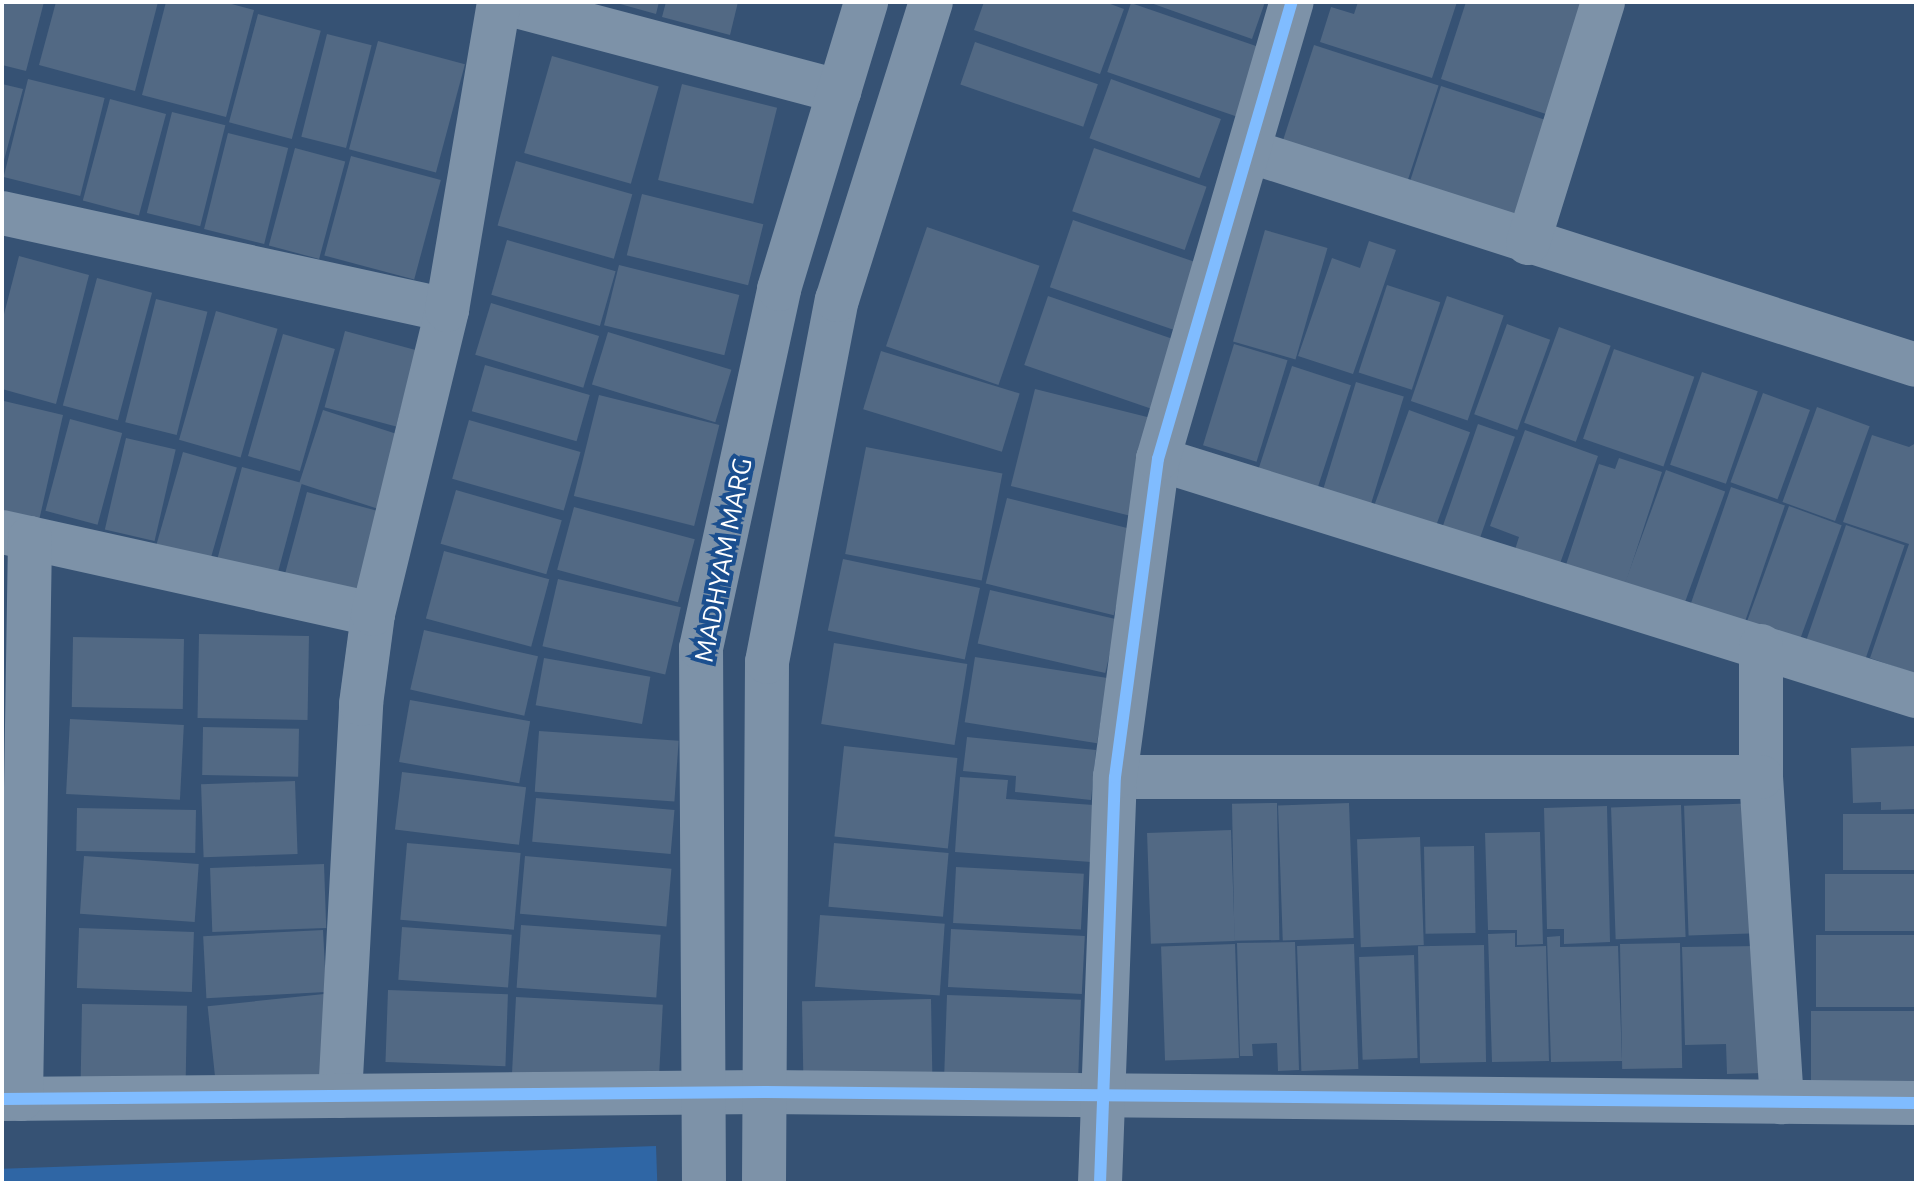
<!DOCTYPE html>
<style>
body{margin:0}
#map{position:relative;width:1918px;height:1185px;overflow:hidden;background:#365274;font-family:Ubuntu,sans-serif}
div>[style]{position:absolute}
.green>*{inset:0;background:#2f66a5;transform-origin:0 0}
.building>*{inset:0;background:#526984;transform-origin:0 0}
.minor>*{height:44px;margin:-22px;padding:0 22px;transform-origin:22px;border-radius:22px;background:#7d92a8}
.cycleway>*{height:12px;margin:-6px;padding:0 6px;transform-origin:6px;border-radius:6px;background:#80bcff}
span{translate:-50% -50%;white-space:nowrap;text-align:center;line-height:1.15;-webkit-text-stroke:8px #1b4f8f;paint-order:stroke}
.street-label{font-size:26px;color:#fff}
.frame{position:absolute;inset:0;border:4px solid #fff;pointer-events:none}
</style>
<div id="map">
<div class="green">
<i style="left:656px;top:1146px;width:37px;height:654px;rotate:88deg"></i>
</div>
<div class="building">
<i style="clip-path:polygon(2px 2px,44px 2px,26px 71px,2px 65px)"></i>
<i style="clip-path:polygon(56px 2px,158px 2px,135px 91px,39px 65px)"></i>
<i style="clip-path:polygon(166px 2px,224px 2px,254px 10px,226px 117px,142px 95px)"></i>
<i style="clip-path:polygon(613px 2px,659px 2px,656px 14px)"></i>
<i style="clip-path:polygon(666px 2px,738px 2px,730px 35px,662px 17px)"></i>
<i style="clip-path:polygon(984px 2px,1105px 2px,1124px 9px,1100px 74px,974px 30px)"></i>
<i style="clip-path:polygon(1148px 2px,1265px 2px,1252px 39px)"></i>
<i style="clip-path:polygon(1358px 2px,1457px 2px,1432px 78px,1320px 42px,1331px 7px,1354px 14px)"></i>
<i style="clip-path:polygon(1466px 2px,1590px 2px,1552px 116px,1441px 79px)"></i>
<i style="left:1131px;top:3px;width:136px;height:73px;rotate:19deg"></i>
<i style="left:258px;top:14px;width:65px;height:112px;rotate:15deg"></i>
<i style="left:327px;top:34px;width:46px;height:106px;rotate:14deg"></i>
<i style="left:378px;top:41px;width:90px;height:112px;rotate:15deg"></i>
<i style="left:975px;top:42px;width:130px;height:45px;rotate:19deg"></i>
<i style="left:1314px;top:45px;width:131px;height:107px;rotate:18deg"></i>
<i style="left:552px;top:56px;width:111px;height:101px;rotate:16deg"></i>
<i style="left:28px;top:79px;width:79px;height:101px;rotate:14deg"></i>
<i style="left:1111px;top:79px;width:117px;height:63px;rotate:20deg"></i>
<i style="clip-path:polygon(2px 84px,23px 89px,3px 164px,2px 164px)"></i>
<i style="left:682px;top:84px;width:98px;height:99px;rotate:14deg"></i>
<i style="left:1441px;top:86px;width:122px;height:110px;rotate:18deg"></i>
<i style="left:110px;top:99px;width:58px;height:105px;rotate:15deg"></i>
<i style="left:172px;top:112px;width:55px;height:104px;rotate:14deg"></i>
<i style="left:228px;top:133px;width:62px;height:99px;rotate:14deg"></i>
<i style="left:295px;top:148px;width:52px;height:101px;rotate:15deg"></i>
<i style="left:1094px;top:148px;width:119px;height:67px;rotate:19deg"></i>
<i style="left:351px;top:156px;width:93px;height:103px;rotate:15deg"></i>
<i style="left:516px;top:161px;width:121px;height:67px;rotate:16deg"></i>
<i style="left:642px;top:194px;width:125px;height:63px;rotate:14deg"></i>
<i style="left:1073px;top:220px;width:130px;height:71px;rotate:19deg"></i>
<i style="left:927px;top:227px;width:119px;height:126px;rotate:19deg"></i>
<i style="left:1265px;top:230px;width:65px;height:116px;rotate:16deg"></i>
<i style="left:507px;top:240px;width:113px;height:57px;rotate:16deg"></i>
<i style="clip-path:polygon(1369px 241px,1396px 250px,1353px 374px,1298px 356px,1332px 258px,1360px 268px)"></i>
<i style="clip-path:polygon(19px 256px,89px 275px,56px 404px,2px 389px,2px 322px)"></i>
<i style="left:619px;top:265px;width:124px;height:62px;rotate:14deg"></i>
<i style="left:97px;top:278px;width:57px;height:132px;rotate:15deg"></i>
<i style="left:1387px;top:285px;width:56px;height:92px;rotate:18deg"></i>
<i style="left:1048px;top:296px;width:139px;height:73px;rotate:19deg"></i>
<i style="left:1447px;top:296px;width:60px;height:111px;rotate:19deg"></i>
<i style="left:156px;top:299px;width:53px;height:127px;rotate:14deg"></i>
<i style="left:491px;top:303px;width:113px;height:54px;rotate:17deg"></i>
<i style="left:216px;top:311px;width:64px;height:134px;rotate:16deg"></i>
<i style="left:1507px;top:324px;width:46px;height:96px;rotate:20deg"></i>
<i style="left:1559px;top:327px;width:55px;height:102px;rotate:20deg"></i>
<i style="left:345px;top:331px;width:74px;height:79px;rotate:15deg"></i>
<i style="left:608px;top:332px;width:129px;height:55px;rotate:17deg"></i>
<i style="left:283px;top:334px;width:54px;height:127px;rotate:16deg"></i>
<i style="left:1234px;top:344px;width:56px;height:106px;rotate:17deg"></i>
<i style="left:1614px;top:349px;width:85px;height:95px;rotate:19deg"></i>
<i style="left:881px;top:351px;width:145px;height:61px;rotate:17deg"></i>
<i style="left:485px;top:365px;width:109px;height:48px;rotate:16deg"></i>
<i style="left:1292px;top:366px;width:62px;height:112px;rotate:18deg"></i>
<i style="left:1702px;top:372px;width:59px;height:98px;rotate:19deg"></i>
<i style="left:1356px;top:382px;width:50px;height:113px;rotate:17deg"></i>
<i style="left:1035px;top:389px;width:128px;height:100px;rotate:14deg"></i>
<i style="left:1763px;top:393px;width:50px;height:95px;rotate:20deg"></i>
<i style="left:599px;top:395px;width:124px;height:104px;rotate:14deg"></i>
<i style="clip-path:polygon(4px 401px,63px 415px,38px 525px,2px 516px)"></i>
<i style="left:1817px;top:407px;width:56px;height:101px;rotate:20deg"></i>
<i style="left:323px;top:410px;width:89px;height:77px;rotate:18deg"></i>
<i style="left:1409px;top:410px;width:65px;height:108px;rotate:20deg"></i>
<i style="left:70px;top:419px;width:54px;height:95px;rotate:15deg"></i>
<i style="left:469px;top:420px;width:116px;height:61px;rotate:16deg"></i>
<i style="left:1478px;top:424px;width:39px;height:114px;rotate:19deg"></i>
<i style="clip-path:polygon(1525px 430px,1598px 456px,1556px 575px,1512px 559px,1519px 537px,1490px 526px)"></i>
<i style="clip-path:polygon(1872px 435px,1909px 447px,1916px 443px,1916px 674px,1870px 658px,1909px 544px,1843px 522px)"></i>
<i style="left:126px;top:438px;width:51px;height:94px;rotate:13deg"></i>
<i style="left:866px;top:447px;width:139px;height:109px;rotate:11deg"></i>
<i style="left:183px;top:452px;width:56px;height:105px;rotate:16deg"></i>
<i style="clip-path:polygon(1619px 458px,1662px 472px,1621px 597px,1562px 577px,1599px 464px,1615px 469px)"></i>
<i style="left:242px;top:467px;width:62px;height:102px;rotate:15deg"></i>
<i style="left:1666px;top:470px;width:63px;height:127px;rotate:20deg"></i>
<i style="left:1731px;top:487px;width:57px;height:127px;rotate:19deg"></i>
<i style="left:456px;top:490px;width:110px;height:56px;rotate:16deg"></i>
<i style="left:307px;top:492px;width:80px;height:92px;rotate:15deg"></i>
<i style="left:1007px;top:498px;width:132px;height:88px;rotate:14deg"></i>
<i style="left:1789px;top:506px;width:56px;height:126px;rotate:20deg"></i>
<i style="left:574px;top:507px;width:125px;height:65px;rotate:15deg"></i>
<i style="left:1846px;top:525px;width:62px;height:124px;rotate:19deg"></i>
<i style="left:444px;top:551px;width:109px;height:70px;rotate:15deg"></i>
<i style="left:843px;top:559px;width:140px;height:73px;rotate:12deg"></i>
<i style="left:558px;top:579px;width:126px;height:69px;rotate:13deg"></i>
<i style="left:990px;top:590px;width:131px;height:55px;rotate:13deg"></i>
<i style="left:424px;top:630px;width:117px;height:61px;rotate:13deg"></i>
<i style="left:199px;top:634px;width:110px;height:84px;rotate:1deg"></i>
<i style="left:73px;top:637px;width:111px;height:70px;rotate:1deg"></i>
<i style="left:834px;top:643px;width:135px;height:82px;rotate:9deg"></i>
<i style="left:975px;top:657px;width:134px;height:66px;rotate:9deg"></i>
<i style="left:544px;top:658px;width:108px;height:48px;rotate:10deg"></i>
<i style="left:410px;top:700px;width:122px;height:63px;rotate:10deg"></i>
<i style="left:70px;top:719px;width:114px;height:75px;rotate:3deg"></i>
<i style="left:203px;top:727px;width:96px;height:48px;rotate:1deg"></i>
<i style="left:539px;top:731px;width:140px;height:61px;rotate:4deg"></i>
<i style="clip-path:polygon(967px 737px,1096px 750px,1091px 800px,1015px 792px,1016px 776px,963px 771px)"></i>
<i style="left:844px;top:746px;width:114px;height:91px;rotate:6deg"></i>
<i style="clip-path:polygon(1916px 746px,1916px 809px,1881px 810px,1881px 802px,1853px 803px,1851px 748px)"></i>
<i style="left:402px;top:772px;width:125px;height:58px;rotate:7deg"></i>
<i style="clip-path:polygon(960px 777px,1008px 780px,1006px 799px,1094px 805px,1091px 862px,955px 852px)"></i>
<i style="left:295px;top:781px;width:73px;height:94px;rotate:88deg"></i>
<i style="left:536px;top:798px;width:139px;height:44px;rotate:5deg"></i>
<i style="left:1277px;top:803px;width:137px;height:45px;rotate:89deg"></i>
<i style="left:1349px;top:803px;width:135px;height:71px;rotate:88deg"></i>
<i style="left:1760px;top:803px;width:130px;height:76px;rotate:88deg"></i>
<i style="left:1681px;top:805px;width:132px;height:70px;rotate:88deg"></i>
<i style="clip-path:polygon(1607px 806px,1610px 942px,1564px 944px,1564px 929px,1547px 929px,1544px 808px)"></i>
<i style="left:77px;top:808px;width:119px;height:43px;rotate:1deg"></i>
<i style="left:1916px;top:814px;width:56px;height:73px;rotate:90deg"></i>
<i style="left:1231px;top:830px;width:111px;height:84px;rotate:88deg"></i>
<i style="clip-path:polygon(1540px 832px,1543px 944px,1517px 945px,1517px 930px,1488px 930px,1485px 833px)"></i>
<i style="left:1420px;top:837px;width:108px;height:63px;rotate:88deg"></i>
<i style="left:407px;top:843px;width:114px;height:77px;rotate:5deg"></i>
<i style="left:834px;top:843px;width:115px;height:64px;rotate:5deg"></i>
<i style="left:1474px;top:846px;width:87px;height:50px;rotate:89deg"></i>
<i style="left:84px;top:856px;width:115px;height:58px;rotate:4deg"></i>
<i style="left:525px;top:856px;width:147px;height:58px;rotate:5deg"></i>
<i style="left:324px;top:864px;width:64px;height:114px;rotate:88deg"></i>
<i style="left:956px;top:867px;width:128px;height:56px;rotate:3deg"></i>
<i style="left:1916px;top:874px;width:57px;height:91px;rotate:90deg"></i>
<i style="left:820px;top:915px;width:125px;height:72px;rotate:4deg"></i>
<i style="left:521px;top:925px;width:140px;height:63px;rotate:4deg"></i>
<i style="left:402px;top:927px;width:110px;height:53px;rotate:4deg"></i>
<i style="left:79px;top:928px;width:115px;height:60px;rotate:2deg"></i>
<i style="left:951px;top:929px;width:134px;height:58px;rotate:3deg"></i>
<i style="left:323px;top:930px;width:62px;height:120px;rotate:87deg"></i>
<i style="clip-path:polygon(1515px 933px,1515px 947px,1546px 946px,1549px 1061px,1492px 1062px,1488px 934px)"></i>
<i style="left:1916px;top:935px;width:72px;height:100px;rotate:90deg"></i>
<i style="clip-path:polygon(1560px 936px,1560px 947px,1618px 946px,1622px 1061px,1551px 1062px,1547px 937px)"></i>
<i style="clip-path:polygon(1295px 942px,1299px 1070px,1278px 1071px,1277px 1043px,1252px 1044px,1253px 1056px,1240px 1056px,1237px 943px)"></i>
<i style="left:1680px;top:943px;width:125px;height:60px;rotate:89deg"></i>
<i style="left:1235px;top:944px;width:114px;height:74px;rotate:88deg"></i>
<i style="left:1354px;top:944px;width:125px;height:57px;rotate:88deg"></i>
<i style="left:1484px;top:945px;width:117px;height:66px;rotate:89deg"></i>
<i style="clip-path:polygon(1761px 946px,1764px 1073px,1727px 1074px,1726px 1044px,1685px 1045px,1682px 947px)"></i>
<i style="left:1414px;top:955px;width:103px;height:55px;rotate:88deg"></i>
<i style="left:388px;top:990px;width:120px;height:72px;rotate:2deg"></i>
<i style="left:324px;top:994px;width:81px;height:117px;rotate:84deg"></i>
<i style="left:947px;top:995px;width:134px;height:83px;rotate:2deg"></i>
<i style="left:516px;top:997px;width:147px;height:83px;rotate:3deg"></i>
<i style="left:931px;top:999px;width:84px;height:129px;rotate:89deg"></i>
<i style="left:82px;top:1004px;width:105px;height:81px;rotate:1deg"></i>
<i style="left:1916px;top:1011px;width:74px;height:105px;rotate:90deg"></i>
</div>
<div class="minor">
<i style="left:501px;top:2px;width:350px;rotate:14.8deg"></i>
<i style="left:1249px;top:151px;width:700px;rotate:17.79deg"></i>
<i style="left:2px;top:213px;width:455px;rotate:12.3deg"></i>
<i style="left:1528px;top:243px;width:252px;rotate:-72.7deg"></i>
<i style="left:1158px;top:459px;width:794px;rotate:17.36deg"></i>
<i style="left:2px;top:532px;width:380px;rotate:12.5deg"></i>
<i style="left:1761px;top:646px;width:131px;rotate:90deg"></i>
<i style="left:1761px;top:777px;width:326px;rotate:86.3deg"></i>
<i style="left:1115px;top:777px;width:646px"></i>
<i style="left:340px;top:1096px;width:393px;rotate:-86.9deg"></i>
<i style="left:361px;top:704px;width:91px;rotate:-82.4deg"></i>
<i style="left:373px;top:614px;width:313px;rotate:-76.3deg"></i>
<i style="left:447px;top:310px;width:312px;rotate:-80.4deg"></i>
<i style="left:2px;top:1099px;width:763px;rotate:-0.53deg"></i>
<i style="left:765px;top:1092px;width:1151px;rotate:0.55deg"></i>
<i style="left:21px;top:1099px;width:561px;rotate:-89.08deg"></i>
<i style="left:704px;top:1183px;width:535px;rotate:-90.32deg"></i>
<i style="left:701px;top:648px;width:367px;rotate:-77.7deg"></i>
<i style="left:779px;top:289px;width:300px;rotate:-73.1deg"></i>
<i style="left:764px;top:1183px;width:521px;rotate:-89.67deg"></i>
<i style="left:767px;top:662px;width:369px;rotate:-79.1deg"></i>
<i style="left:837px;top:300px;width:312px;rotate:-72.5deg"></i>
<i style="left:1100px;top:1183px;width:406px;rotate:-87.9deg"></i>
<i style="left:1115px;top:777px;width:321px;rotate:-82.3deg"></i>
<i style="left:1158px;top:459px;width:476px;rotate:-73.7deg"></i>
</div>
<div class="cycleway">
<i style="left:2px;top:1099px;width:763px;rotate:-0.53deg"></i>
<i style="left:765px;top:1092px;width:1151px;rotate:0.55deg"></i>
<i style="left:1100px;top:1183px;width:406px;rotate:-87.9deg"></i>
<i style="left:1115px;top:777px;width:321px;rotate:-82.3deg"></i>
<i style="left:1158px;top:459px;width:476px;rotate:-73.7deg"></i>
</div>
<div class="street-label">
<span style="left:723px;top:560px;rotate:-79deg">MADHYAM MARG</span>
</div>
<div class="frame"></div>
</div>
